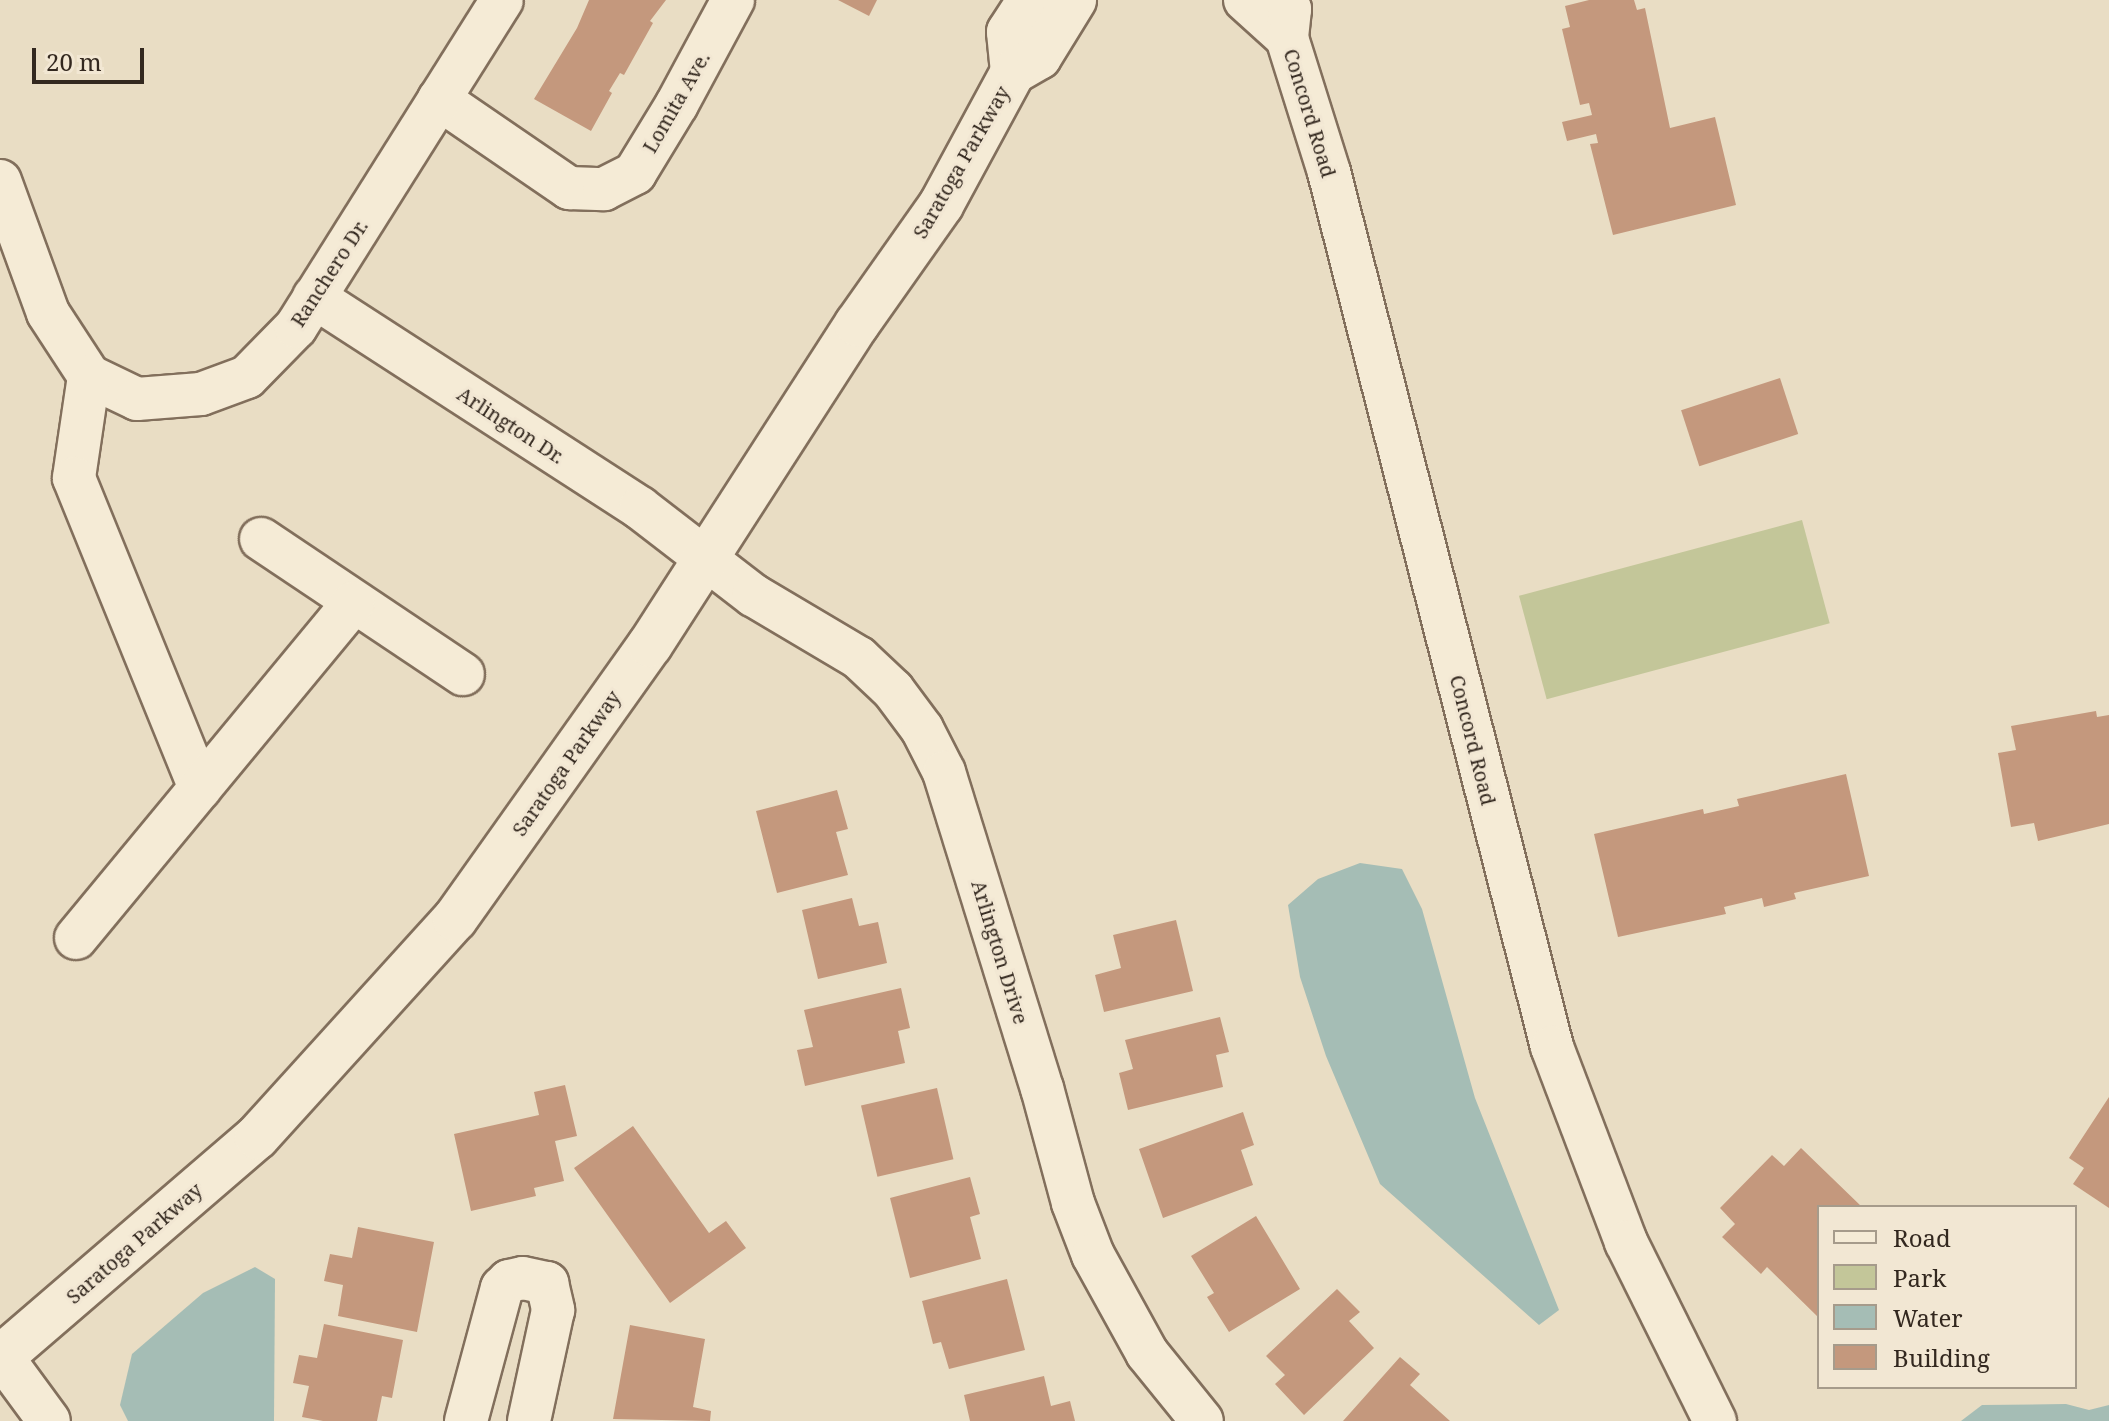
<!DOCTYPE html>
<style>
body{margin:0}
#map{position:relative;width:2109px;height:1421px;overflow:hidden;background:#e9ddc4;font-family:"Noto Serif",serif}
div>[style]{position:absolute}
.green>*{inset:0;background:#c3c699;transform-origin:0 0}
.water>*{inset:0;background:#a5bdb5}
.building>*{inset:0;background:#c4987d;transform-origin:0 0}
.roads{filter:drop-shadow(2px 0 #826f5c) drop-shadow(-2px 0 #826f5c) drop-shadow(0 2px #826f5c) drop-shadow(0 -2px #826f5c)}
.minor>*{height:42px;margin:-21px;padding:0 21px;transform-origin:21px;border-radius:21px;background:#f5ebd6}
.tertiary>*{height:44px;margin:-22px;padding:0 22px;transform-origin:22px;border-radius:22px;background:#f5ebd6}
span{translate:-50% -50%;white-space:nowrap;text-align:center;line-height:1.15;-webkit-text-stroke:6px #f2e7d3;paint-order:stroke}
.street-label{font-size:20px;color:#33281f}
.legend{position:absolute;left:1817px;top:1205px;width:260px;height:184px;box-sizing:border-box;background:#f2e7d3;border:2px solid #a69b8b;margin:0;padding:10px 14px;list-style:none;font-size:24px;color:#33281f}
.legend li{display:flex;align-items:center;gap:16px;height:40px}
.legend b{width:40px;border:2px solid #a69b8b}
.scale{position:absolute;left:32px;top:48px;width:112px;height:36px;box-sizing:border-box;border:4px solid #33281f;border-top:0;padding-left:10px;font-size:24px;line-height:28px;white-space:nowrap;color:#33281f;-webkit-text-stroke:6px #f2e7d3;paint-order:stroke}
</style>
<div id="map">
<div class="green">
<i style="left:1802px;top:520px;width:107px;height:293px;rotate:75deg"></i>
</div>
<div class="water">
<i style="clip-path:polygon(1360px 863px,1402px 869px,1422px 909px,1475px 1098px,1559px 1310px,1539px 1325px,1380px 1184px,1326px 1056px,1300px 977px,1288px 905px,1318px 879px)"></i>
<i style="clip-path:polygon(255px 1267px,275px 1279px,274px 1421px,128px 1421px,120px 1405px,132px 1354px,203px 1293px)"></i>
<i style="clip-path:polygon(2066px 1404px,2089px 1410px,2109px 1405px,2109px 1421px,1961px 1421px,1982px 1405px)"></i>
</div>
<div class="building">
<i style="clip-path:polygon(589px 0,666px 0,650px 21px,653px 23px,624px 75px,620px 73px,609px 91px,612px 93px,591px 131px,534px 99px,577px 28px)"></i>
<i style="clip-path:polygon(838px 0,877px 0,869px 16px)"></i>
<i style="clip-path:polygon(1589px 0,1634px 0,1637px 10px,1645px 8px,1670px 128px,1715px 117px,1736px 205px,1613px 235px,1590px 144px,1598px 143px,1596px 134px,1567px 141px,1562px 122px,1592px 115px,1589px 103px,1580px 105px,1562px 29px,1570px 27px,1565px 6px)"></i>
<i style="left:1780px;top:378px;width:59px;height:104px;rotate:72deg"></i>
<i style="clip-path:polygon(2096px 711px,2097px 717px,2109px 715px,2109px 824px,2038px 841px,2034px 823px,2011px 827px,1998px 753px,2016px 750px,2011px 726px)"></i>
<i style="clip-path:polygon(1846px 774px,1869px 876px,1794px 893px,1796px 899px,1764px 907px,1762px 898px,1724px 907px,1726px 914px,1618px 937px,1594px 834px,1703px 809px,1704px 814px,1739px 806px,1737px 799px)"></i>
<i style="clip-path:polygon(837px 790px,848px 829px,836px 832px,848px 875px,777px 893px,756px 811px)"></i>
<i style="clip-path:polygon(852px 898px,859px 926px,878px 922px,887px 963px,818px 979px,802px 910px)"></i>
<i style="clip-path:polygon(1176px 920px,1193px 991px,1104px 1012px,1095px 975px,1121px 968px,1113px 935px)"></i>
<i style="clip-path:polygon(901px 988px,910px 1028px,898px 1031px,905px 1063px,805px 1086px,797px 1050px,813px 1047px,804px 1010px)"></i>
<i style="clip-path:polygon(1220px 1017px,1229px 1052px,1216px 1055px,1223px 1087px,1128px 1110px,1119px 1073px,1133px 1069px,1125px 1040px)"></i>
<i style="clip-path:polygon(565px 1085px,577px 1136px,555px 1141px,564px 1181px,534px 1188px,536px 1196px,471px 1211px,454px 1134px,539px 1115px,534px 1092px)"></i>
<i style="left:937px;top:1088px;width:73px;height:78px;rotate:77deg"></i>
<i style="clip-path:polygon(2109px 1097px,2109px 1208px,2073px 1184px,2084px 1168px,2069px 1158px)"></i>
<i style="clip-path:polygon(1243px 1112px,1254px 1145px,1241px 1150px,1253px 1185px,1163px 1218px,1139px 1149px)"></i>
<i style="clip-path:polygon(633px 1126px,709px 1233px,726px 1221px,746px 1248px,670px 1303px,574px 1168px)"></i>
<i style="clip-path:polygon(1801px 1148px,1862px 1207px,1819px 1207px,1819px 1318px,1767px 1267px,1761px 1274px,1722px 1237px,1735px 1224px,1720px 1208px,1772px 1155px,1784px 1166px)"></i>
<i style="clip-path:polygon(970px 1177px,980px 1214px,970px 1217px,981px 1259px,910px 1278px,890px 1198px)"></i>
<i style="clip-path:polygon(1256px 1216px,1300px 1289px,1229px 1332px,1207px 1297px,1214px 1293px,1191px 1256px)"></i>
<i style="clip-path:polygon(358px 1227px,434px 1242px,417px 1332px,338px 1316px,343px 1285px,324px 1281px,330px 1254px,352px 1258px)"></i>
<i style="clip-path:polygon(1007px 1279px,1025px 1350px,949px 1369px,941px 1342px,933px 1344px,922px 1301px)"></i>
<i style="clip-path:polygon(1337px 1289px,1360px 1312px,1349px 1321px,1374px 1348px,1304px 1415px,1275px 1384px,1285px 1375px,1266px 1356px)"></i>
<i style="clip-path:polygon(324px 1324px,403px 1340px,392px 1398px,382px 1396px,377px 1421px,323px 1421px,302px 1417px,309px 1386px,293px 1383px,299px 1355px,317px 1358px)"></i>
<i style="clip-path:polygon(630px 1325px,705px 1339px,693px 1407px,711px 1411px,710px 1421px,613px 1419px)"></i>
<i style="clip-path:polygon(1400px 1357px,1420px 1374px,1410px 1385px,1450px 1421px,1343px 1421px)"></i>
<i style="clip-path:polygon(1044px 1376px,1051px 1406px,1070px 1401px,1075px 1421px,970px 1421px,964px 1395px)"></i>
</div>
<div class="roads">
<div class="minor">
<i style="left:1245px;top:0;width:57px;rotate:42.1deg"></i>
<i style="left:1286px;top:0;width:10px;rotate:66deg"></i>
<i style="left:1290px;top:9px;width:29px;rotate:96deg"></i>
<i style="left:1287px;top:38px;width:140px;rotate:72.6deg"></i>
<i style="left:1329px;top:172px;width:903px;rotate:75.7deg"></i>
<i style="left:1552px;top:1047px;width:209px;rotate:69.2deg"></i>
<i style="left:1626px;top:1242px;width:200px;rotate:63.6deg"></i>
<i style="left:439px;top:99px;width:158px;rotate:34.4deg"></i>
<i style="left:569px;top:188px;width:35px;rotate:2deg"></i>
<i style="left:604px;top:189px;width:35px;rotate:-27deg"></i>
<i style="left:635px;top:173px;width:81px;rotate:-58.7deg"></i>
<i style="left:677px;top:104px;width:118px;rotate:-61.7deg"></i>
<i style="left:0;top:181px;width:140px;rotate:70deg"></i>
<i style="left:48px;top:313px;width:75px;rotate:56.9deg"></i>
<i style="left:89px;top:376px;width:53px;rotate:25.6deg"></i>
<i style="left:137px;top:399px;width:64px;rotate:-4.5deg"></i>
<i style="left:201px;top:394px;width:49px;rotate:-20.3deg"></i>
<i style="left:247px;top:377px;width:70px;rotate:-45.6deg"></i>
<i style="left:296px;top:327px;width:386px;rotate:-57.8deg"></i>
<i style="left:314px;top:297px;width:388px;rotate:32.9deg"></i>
<i style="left:640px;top:508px;width:143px;rotate:37.6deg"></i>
<i style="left:753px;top:595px;width:123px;rotate:30.7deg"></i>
<i style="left:859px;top:658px;width:47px;rotate:43.3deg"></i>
<i style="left:893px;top:690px;width:49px;rotate:53.4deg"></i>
<i style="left:922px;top:729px;width:48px;rotate:62.9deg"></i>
<i style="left:944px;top:772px;width:331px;rotate:72.8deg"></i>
<i style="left:1042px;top:1088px;width:119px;rotate:74.9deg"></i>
<i style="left:1073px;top:1203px;width:56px;rotate:69deg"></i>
<i style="left:1093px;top:1255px;width:112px;rotate:61.1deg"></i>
<i style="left:1147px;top:1353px;width:87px;rotate:51deg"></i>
<i style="left:89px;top:376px;width:103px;rotate:98.4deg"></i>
<i style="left:74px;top:478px;width:335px;rotate:67.9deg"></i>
<i style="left:261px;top:539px;width:243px;rotate:33.8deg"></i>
<i style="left:76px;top:938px;width:435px;rotate:-50.4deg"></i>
<i style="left:2px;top:1357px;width:79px;rotate:53.7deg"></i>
<i style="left:466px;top:1421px;width:138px;rotate:-74.9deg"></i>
<i style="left:502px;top:1288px;width:10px;rotate:-45deg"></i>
<i style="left:509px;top:1281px;width:14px;rotate:-12deg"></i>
<i style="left:523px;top:1278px;width:25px;rotate:12deg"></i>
<i style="left:547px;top:1283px;width:28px;rotate:77deg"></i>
<i style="left:553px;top:1310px;width:114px;rotate:102.2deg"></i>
</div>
<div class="tertiary">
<i style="left:1013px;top:72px;width:40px;rotate:-95.7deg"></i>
<i style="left:1009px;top:32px;width:38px;rotate:-57deg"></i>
<i style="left:0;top:1358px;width:339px;rotate:-40.7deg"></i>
<i style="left:257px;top:1137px;width:294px;rotate:-47.8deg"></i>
<i style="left:455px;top:919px;width:336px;rotate:-54.6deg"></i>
<i style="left:650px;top:645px;width:382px;rotate:-57.2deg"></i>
<i style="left:857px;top:324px;width:146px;rotate:-54.8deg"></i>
<i style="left:941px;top:205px;width:151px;rotate:-61.6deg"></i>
<i style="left:1013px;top:72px;width:30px;rotate:-30deg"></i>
<i style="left:1039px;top:57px;width:67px;rotate:-58.4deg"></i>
</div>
</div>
<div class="street-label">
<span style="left:676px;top:102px;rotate:-60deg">Lomita Ave.</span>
<span style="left:1310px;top:113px;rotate:73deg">Concord Road</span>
<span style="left:961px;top:162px;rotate:-60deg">Saratoga Parkway</span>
<span style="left:329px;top:273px;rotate:-57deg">Ranchero Dr.</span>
<span style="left:511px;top:425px;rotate:33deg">Arlington Dr.</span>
<span style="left:1473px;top:740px;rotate:76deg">Concord Road</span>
<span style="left:566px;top:763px;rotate:-55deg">Saratoga Parkway</span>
<span style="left:1000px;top:952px;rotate:73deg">Arlington Drive</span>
<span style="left:134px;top:1243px;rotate:-41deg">Saratoga Parkway</span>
</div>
<ul class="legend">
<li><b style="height:10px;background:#f5ebd6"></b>Road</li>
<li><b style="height:22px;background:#c3c699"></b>Park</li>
<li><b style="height:22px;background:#a5bdb5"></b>Water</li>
<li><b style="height:22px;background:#c4987d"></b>Building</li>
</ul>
<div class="scale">20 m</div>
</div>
